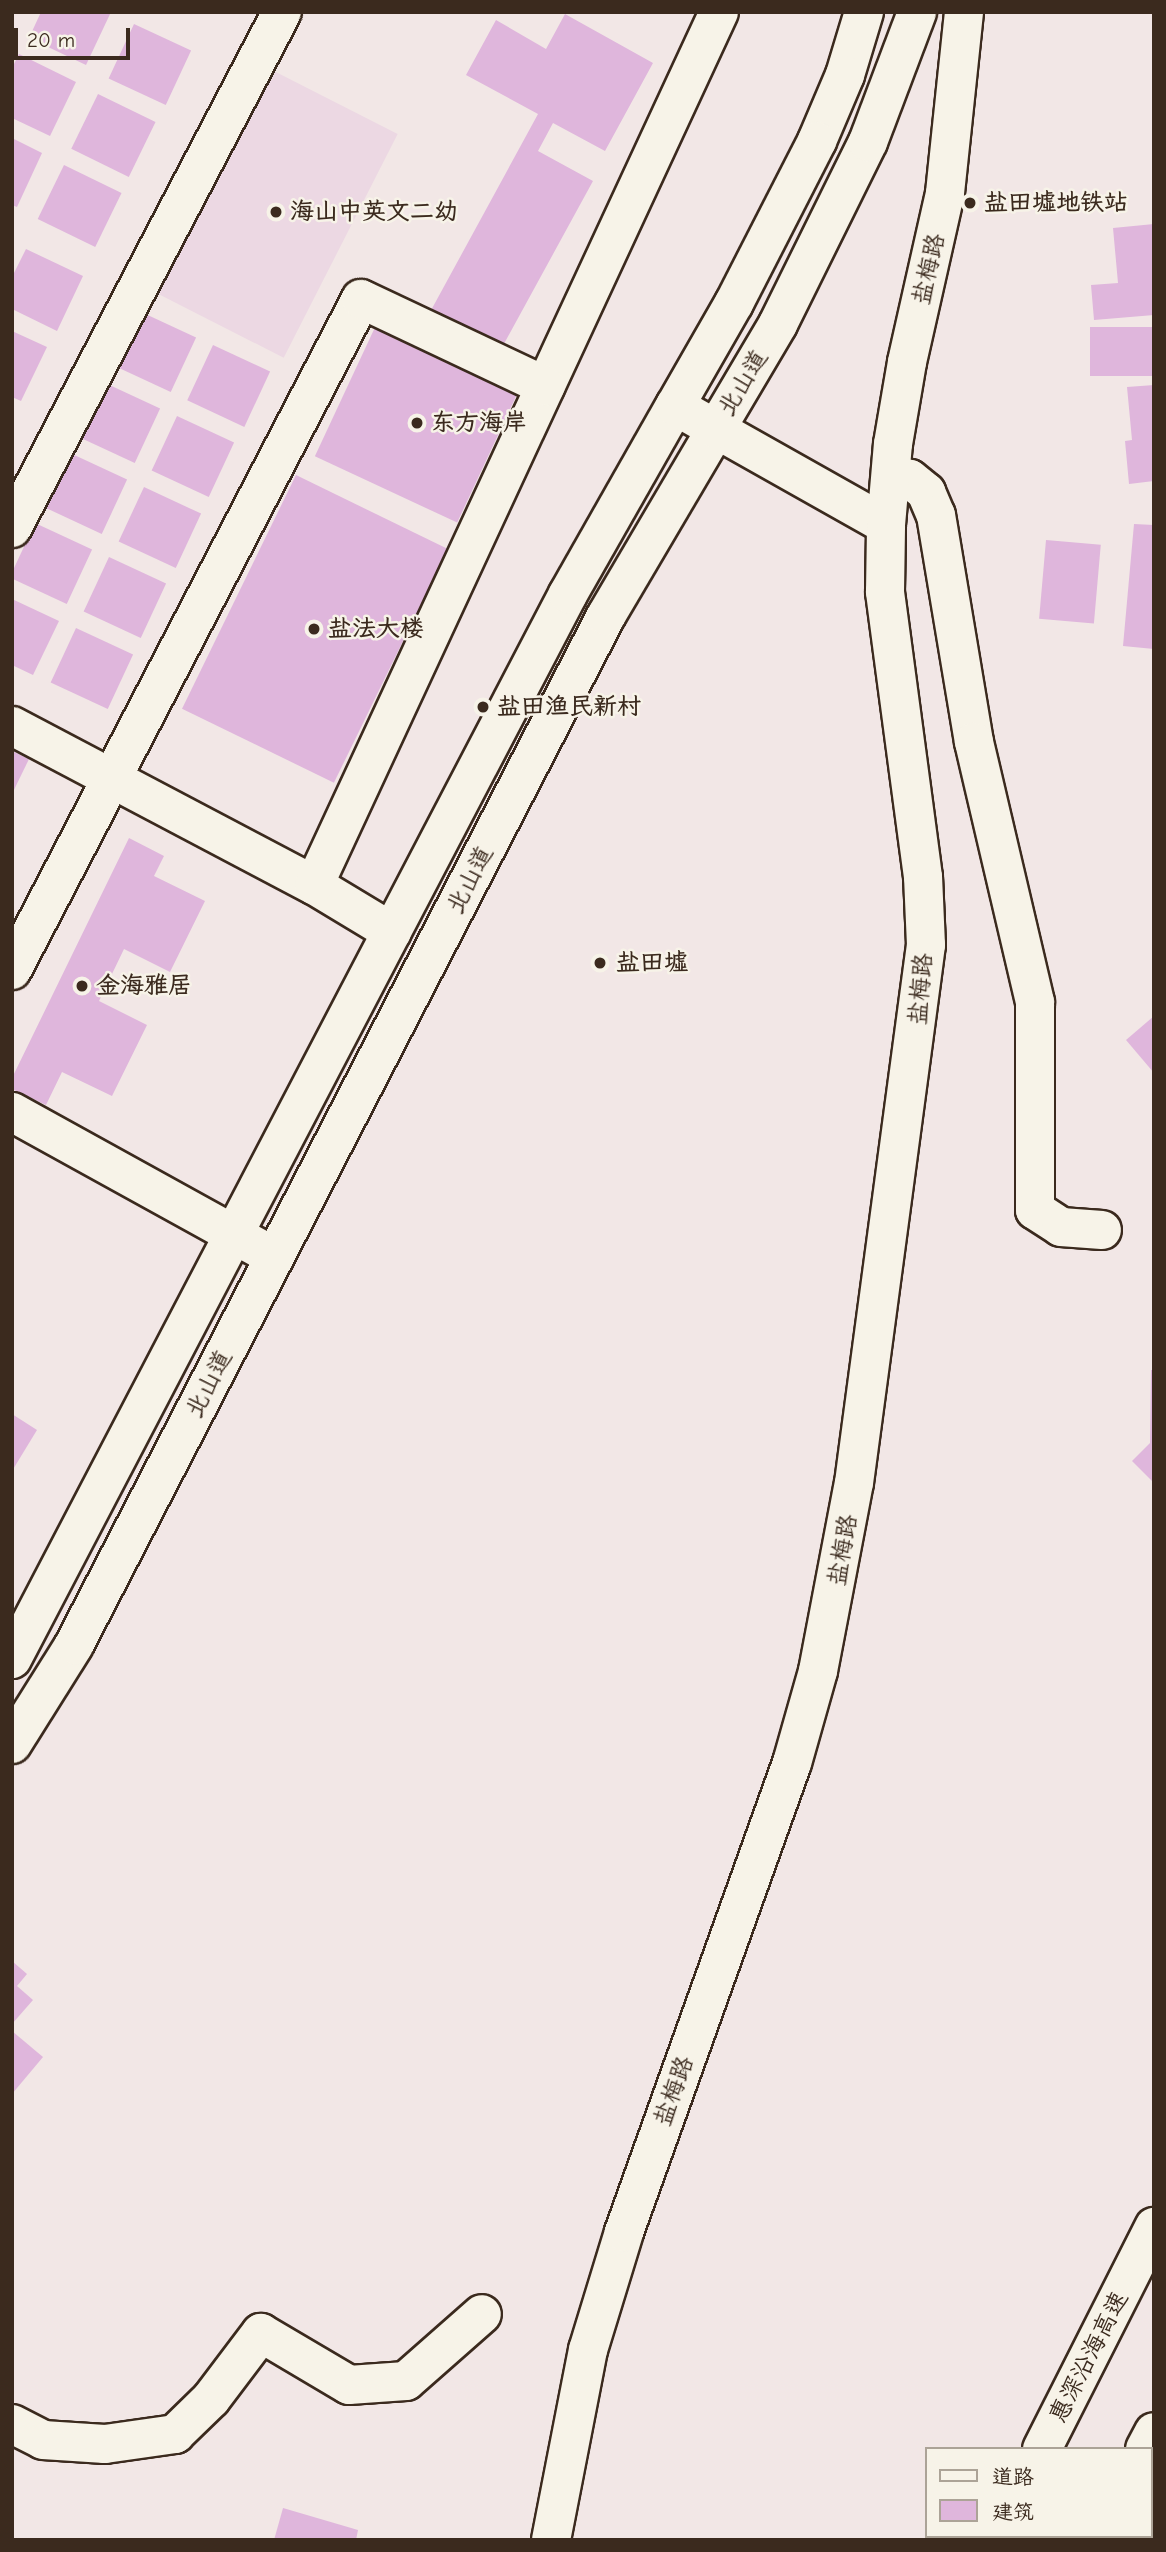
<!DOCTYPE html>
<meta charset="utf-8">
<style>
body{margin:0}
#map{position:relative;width:1166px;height:2552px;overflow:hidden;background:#f2e7e6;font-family:"Comic Neue","LXGW WenKai TC",sans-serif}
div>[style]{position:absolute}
.built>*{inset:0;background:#ecd8e3;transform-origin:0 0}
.building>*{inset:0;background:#dfb6dc;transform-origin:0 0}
.roads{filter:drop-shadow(2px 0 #3b2a1e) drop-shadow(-2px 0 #3b2a1e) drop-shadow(0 2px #3b2a1e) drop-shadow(0 -2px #3b2a1e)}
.minor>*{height:38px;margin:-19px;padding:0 19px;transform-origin:19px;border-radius:19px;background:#f7f3e8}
.secondary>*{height:38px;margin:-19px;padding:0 19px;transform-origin:19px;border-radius:19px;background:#f7f3e8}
.primary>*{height:38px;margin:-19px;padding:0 19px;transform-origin:19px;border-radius:19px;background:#f7f3e8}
.motorway>*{height:38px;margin:-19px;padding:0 19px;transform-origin:19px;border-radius:19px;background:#f7f3e8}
.dots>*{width:19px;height:19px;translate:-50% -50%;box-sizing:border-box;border:4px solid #f7f3e8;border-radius:50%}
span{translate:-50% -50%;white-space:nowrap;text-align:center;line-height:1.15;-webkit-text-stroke:5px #f7f3e8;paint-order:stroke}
.poi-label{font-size:24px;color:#3b2a1e;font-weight:700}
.left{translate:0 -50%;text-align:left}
.street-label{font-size:24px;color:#3b2a1e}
.frame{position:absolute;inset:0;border:14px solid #3b2a1e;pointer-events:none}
.legend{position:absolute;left:925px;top:2447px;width:228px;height:91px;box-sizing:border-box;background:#f7f3e8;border:2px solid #aca397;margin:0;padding:9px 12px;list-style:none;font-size:21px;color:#3b2a1e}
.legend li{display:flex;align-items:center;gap:14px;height:35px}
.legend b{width:35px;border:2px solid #aca397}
.scale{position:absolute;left:14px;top:28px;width:116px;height:32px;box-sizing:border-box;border:4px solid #3b2a1e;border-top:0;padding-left:9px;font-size:21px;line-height:24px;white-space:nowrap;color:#3b2a1e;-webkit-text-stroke:5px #f7f3e8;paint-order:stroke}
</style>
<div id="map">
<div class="built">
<i style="left:264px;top:66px;width:150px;height:251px;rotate:27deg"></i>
</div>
<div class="building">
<i style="clip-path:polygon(41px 12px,111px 12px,86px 65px,29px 38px)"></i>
<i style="clip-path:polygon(565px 14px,653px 63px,605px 151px,553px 123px,538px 151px,593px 181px,499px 353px,429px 314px,538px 114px,466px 75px,496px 20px,546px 49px)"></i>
<i style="left:134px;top:24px;width:63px;height:60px;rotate:25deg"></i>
<i style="clip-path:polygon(19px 54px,76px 82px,50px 136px,12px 118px,12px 68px)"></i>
<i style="left:98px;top:94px;width:64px;height:61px;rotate:26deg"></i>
<i style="clip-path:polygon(12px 138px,42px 153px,17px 207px,12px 205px)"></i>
<i style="left:64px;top:165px;width:64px;height:60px;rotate:26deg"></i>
<i style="clip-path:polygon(1154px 224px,1154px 315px,1094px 320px,1091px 285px,1118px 283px,1113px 228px)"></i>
<i style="clip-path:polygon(26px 249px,83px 276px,57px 331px,12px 309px,12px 277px)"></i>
<i style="left:139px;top:311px;width:63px;height:60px;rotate:25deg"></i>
<i style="left:377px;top:323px;width:157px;height:147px;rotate:25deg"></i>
<i style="left:1154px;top:327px;width:49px;height:64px;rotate:90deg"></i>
<i style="clip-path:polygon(12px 331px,47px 347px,21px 401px,12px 397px)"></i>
<i style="left:213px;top:345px;width:63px;height:61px;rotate:25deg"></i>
<i style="left:103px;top:382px;width:63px;height:60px;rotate:25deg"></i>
<i style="clip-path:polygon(1154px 385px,1154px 481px,1129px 484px,1125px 441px,1132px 440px,1127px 387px)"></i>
<i style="left:177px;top:416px;width:63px;height:60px;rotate:25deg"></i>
<i style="left:70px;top:453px;width:63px;height:60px;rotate:25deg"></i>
<i style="left:296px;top:475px;width:169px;height:260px;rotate:26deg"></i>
<i style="left:144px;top:487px;width:63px;height:60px;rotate:25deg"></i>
<i style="left:35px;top:523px;width:63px;height:60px;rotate:25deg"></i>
<i style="clip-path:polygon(1134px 524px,1154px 525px,1154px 649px,1123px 646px)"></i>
<i style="left:1046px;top:540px;width:55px;height:79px;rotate:5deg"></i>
<i style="left:109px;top:557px;width:63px;height:60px;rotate:25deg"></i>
<i style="clip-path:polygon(12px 599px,59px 621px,33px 675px,12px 665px)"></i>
<i style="left:76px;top:628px;width:63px;height:60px;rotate:25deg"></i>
<i style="clip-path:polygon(12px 751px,29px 759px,12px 794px)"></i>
<i style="clip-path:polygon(129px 838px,164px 856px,154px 876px,205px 901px,170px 972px,124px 949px,99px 1001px,147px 1025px,112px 1096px,62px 1072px,46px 1105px,12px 1089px,12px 1078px)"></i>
<i style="clip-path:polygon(1154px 1016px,1154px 1073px,1126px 1040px)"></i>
<i style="clip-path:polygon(1151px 1370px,1154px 1370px,1154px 1483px,1132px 1461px,1150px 1443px)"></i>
<i style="clip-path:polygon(12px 1414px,37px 1430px,12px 1471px)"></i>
<i style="clip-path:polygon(12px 1961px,27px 1974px,17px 1986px,33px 2000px,12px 2024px)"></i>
<i style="clip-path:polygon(12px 2031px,43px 2057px,12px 2094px)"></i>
<i style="clip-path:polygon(283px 2508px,358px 2530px,356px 2540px,274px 2540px)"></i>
</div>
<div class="roads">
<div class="minor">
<i style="left:891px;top:475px;width:19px;rotate:12deg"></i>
<i style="left:910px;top:479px;width:21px;rotate:39deg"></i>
<i style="left:926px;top:492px;width:25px;rotate:67deg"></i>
<i style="left:936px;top:515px;width:230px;rotate:80.5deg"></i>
<i style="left:974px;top:742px;width:267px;rotate:76.8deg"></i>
<i style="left:1035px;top:1002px;width:208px;rotate:90deg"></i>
<i style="left:1035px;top:1210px;width:31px;rotate:33deg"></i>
<i style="left:1061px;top:1227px;width:41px;rotate:4.2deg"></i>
<i style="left:12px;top:528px;width:582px;rotate:-62.38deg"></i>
<i style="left:12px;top:726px;width:341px;rotate:27.8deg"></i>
<i style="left:314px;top:885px;width:91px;rotate:31.1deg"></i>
<i style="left:314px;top:885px;width:962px;rotate:-65.11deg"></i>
<i style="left:12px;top:970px;width:756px;rotate:-62.52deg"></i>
<i style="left:361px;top:299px;width:204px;rotate:25.3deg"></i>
<i style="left:12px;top:1112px;width:300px;rotate:28.9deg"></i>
<i style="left:12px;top:2424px;width:35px;rotate:27deg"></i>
<i style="left:43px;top:2440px;width:62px;rotate:3.7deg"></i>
<i style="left:105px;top:2444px;width:71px;rotate:-8.1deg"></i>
<i style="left:175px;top:2434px;width:50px;rotate:-44.2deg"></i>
<i style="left:211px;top:2399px;width:83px;rotate:-52.9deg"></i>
<i style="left:261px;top:2333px;width:102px;rotate:30.6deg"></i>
<i style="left:349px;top:2385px;width:57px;rotate:-4deg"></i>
<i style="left:406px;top:2381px;width:101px;rotate:-41.4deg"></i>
</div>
<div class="secondary">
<i style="left:12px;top:1659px;width:1201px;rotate:-62.43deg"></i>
<i style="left:568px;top:594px;width:216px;rotate:-60.4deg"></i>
<i style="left:12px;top:1744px;width:117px;rotate:-57.9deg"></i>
<i style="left:74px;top:1645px;width:1158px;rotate:-62.66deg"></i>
<i style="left:606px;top:616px;width:217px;rotate:-59.5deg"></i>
</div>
<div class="primary">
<i style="left:864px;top:12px;width:66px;rotate:106.8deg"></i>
<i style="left:845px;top:75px;width:72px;rotate:113deg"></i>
<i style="left:817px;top:141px;width:182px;rotate:117.1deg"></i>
<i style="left:734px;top:303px;width:119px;rotate:119.8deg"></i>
<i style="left:675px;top:406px;width:242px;rotate:29.4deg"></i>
<i style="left:716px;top:429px;width:122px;rotate:-59.4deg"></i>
<i style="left:778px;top:324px;width:203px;rotate:-63.7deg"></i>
<i style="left:868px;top:142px;width:139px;rotate:-69.3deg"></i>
<i style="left:551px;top:2540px;width:194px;rotate:-79deg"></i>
<i style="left:588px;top:2350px;width:123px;rotate:-73deg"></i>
<i style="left:624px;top:2232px;width:498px;rotate:-70.3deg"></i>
<i style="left:792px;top:1763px;width:96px;rotate:-74.2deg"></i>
<i style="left:818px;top:1671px;width:191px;rotate:-79.2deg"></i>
<i style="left:854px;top:1483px;width:543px;rotate:-82.38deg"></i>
<i style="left:926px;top:945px;width:68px;rotate:-92.5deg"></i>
<i style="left:923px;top:877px;width:288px;rotate:-97.6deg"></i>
<i style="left:885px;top:592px;width:67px;rotate:-89.1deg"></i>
<i style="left:886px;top:525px;width:81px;rotate:-85.1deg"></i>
<i style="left:893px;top:444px;width:83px;rotate:-80.3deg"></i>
<i style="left:907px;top:362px;width:173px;rotate:-77.3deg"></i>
<i style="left:945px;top:193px;width:182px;rotate:-84deg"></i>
</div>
<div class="motorway">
<i style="left:1042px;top:2449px;width:249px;rotate:-63.2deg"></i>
<i style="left:1145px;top:2449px;width:19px;rotate:-62deg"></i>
<i style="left:995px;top:2540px;width:4px;rotate:-63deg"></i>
<i style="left:1098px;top:2540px;width:4px;rotate:-63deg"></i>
</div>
</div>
<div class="dots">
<i style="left:970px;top:203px;background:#3b2a1e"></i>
<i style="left:276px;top:212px;background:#3b2a1e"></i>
<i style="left:417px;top:423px;background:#3b2a1e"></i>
<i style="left:314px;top:629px;background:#3b2a1e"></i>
<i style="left:483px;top:707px;background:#3b2a1e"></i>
<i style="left:600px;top:963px;background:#3b2a1e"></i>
<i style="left:82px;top:986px;background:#3b2a1e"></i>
</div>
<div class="poi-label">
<span class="left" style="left:984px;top:203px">盐田墟地铁站</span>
<span class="left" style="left:290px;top:212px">海山中英文二幼</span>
<span class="left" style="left:431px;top:423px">东方海岸</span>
<span class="left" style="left:328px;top:629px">盐法大楼</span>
<span class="left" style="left:497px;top:707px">盐田渔民新村</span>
<span class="left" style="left:616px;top:963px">盐田墟</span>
<span class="left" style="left:96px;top:986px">金海雅居</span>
</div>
<div class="street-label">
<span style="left:929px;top:269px;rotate:-77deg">盐梅路</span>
<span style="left:743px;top:383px;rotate:-59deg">北山道</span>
<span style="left:470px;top:880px;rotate:-63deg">北山道</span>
<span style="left:921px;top:989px;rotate:-85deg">盐梅路</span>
<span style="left:209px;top:1384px;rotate:-63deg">北山道</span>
<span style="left:843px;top:1550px;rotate:-80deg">盐梅路</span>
<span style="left:674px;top:2091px;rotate:-70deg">盐梅路</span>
<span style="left:1089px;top:2357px;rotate:-63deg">惠深沿海高速</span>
</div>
<div class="frame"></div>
<ul class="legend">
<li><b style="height:9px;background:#f7f3e8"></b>道路</li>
<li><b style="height:19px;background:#dfb6dc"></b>建筑</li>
</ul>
<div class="scale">20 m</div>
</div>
